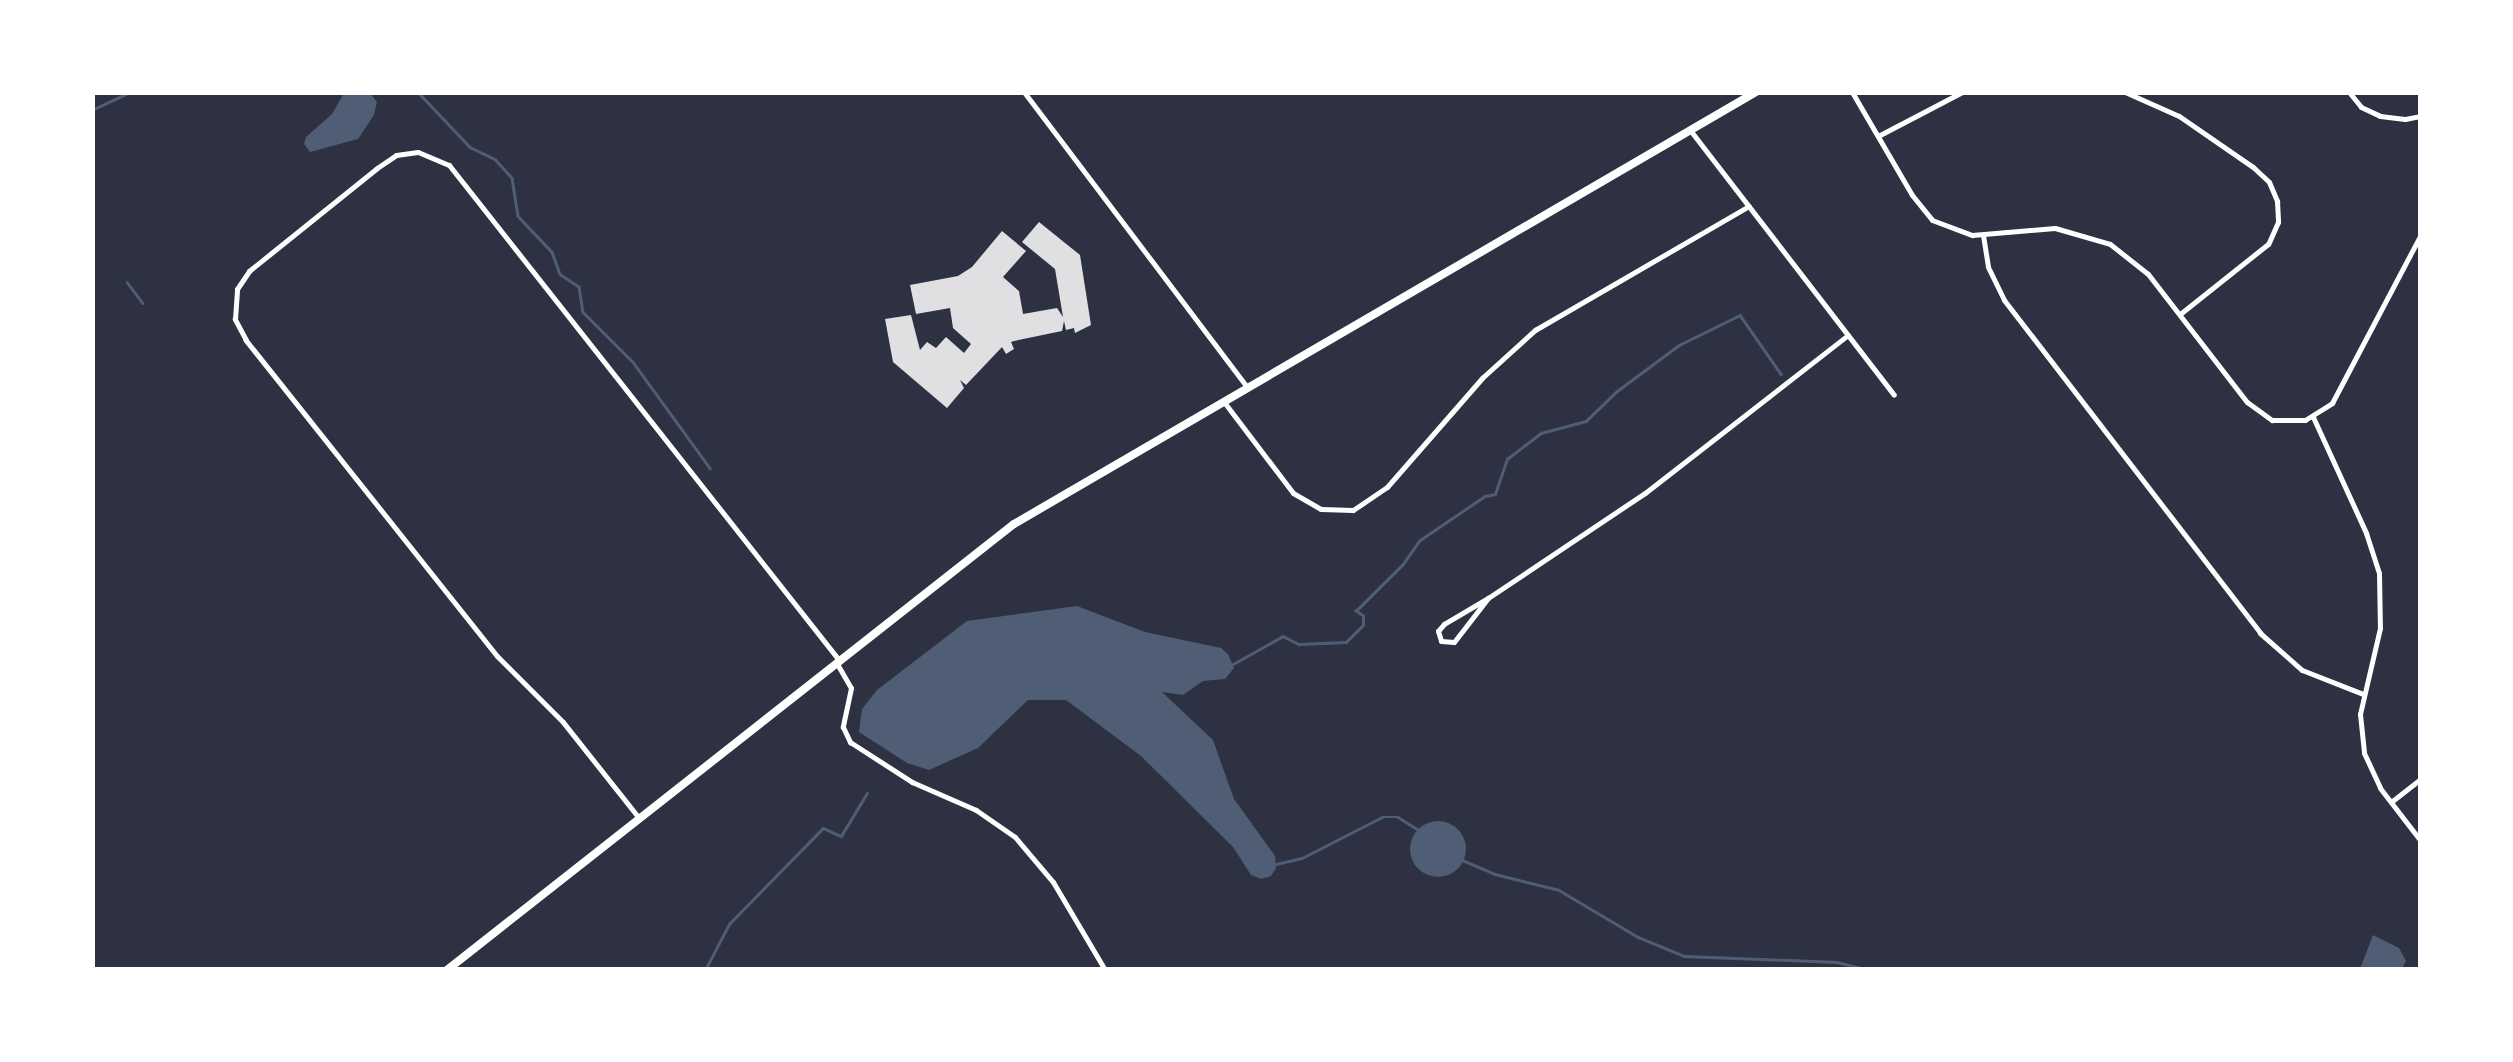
<!DOCTYPE html>
<style>
body{margin:0}
#map{position:relative;width:2513px;height:1062px;overflow:hidden;background:#2d3142;font-family:"Titillium Web",sans-serif}
div>[style]{position:absolute}
.water>*{inset:0;background:#4f5d75}
.round{border-radius:50%}
.stream>*{height:2.5px;margin:-1.25px;padding:0 1.25px;transform-origin:1.25px;border-radius:1.25px;background:#4f5d75}
.building>*{inset:0;background:#e0e0e3}
.minor>*{height:5px;margin:-2.5px;padding:0 2.5px;transform-origin:2.5px;border-radius:2.5px;background:#fff}
.primary>*{height:8px;margin:-4px;padding:0 4px;transform-origin:4px;border-radius:4px;background:#fff}
span{translate:-50% -50%;white-space:nowrap;text-align:center;line-height:1.15;-webkit-text-stroke:10px #fff;paint-order:stroke}
.frame{position:absolute;inset:0;border:95px solid #fff;pointer-events:none}
</style>
<div id="map">
<div class="water">
<i style="clip-path:polygon(344px 93px,370px 93px,377px 102px,374px 115px,358px 139px,310px 152px,304px 144px,306px 137px,332px 114px)"></i>
<i style="clip-path:polygon(1077px 606px,1145px 632px,1221px 648px,1228px 654px,1234px 668px,1225px 679px,1203px 681px,1183px 695px,1162px 692px,1213px 740px,1234px 799px,1275px 856px,1276px 868px,1271px 876px,1261px 879px,1251px 875px,1233px 847px,1141px 756px,1066px 700px,1028px 700px,978px 748px,929px 770px,907px 763px,859px 732px,862px 709px,877px 690px,967px 621px)"></i>
<i class="round" style="left:1410px;top:821px;width:56px;height:56px"></i>
<i style="clip-path:polygon(2373px 935px,2399px 948px,2406px 961px,2402px 969px,2360px 969px)"></i>
</div>
<div class="stream">
<i style="left:418px;top:92px;width:76px;rotate:46.6deg"></i>
<i style="left:470px;top:147px;width:28px;rotate:26deg"></i>
<i style="left:495px;top:159px;width:25px;rotate:48deg"></i>
<i style="left:512px;top:178px;width:38px;rotate:81deg"></i>
<i style="left:518px;top:216px;width:50px;rotate:46.6deg"></i>
<i style="left:552px;top:252px;width:23px;rotate:70deg"></i>
<i style="left:560px;top:274px;width:23px;rotate:34deg"></i>
<i style="left:579px;top:287px;width:25px;rotate:81deg"></i>
<i style="left:583px;top:312px;width:71px;rotate:45deg"></i>
<i style="left:633px;top:362px;width:131px;rotate:54deg"></i>
<i style="left:92px;top:110px;width:42px;rotate:-25.3deg"></i>
<i style="left:127px;top:282px;width:26px;rotate:53deg"></i>
<i style="left:1233px;top:664px;width:57px;rotate:-29.2deg"></i>
<i style="left:1283px;top:636px;width:18px;rotate:27deg"></i>
<i style="left:1299px;top:644px;width:47px;rotate:-2.4deg"></i>
<i style="left:1346px;top:642px;width:24px;rotate:-45deg"></i>
<i style="left:1363px;top:625px;width:9px;rotate:-90deg"></i>
<i style="left:1363px;top:616px;width:9px;rotate:-144deg"></i>
<i style="left:1356px;top:611px;width:66px;rotate:-45deg"></i>
<i style="left:1403px;top:564px;width:29px;rotate:-55deg"></i>
<i style="left:1420px;top:540px;width:78px;rotate:-34.1deg"></i>
<i style="left:1485px;top:496px;width:10px;rotate:-11deg"></i>
<i style="left:1495px;top:494px;width:37px;rotate:-71deg"></i>
<i style="left:1507px;top:459px;width:43px;rotate:-37.4deg"></i>
<i style="left:1541px;top:433px;width:47px;rotate:-14.9deg"></i>
<i style="left:1586px;top:421px;width:43px;rotate:-44.1deg"></i>
<i style="left:1617px;top:391px;width:77px;rotate:-36.6deg"></i>
<i style="left:1679px;top:345px;width:68px;rotate:-26.2deg"></i>
<i style="left:1740px;top:315px;width:72px;rotate:55.2deg"></i>
<i style="left:1462px;top:860px;width:36px;rotate:23deg"></i>
<i style="left:1495px;top:874px;width:66px;rotate:14deg"></i>
<i style="left:1559px;top:890px;width:92px;rotate:30.7deg"></i>
<i style="left:1638px;top:937px;width:50px;rotate:22.4deg"></i>
<i style="left:1684px;top:956px;width:153px;rotate:2.2deg"></i>
<i style="left:1837px;top:962px;width:32px;rotate:14deg"></i>
<i style="left:1276px;top:864px;width:27px;rotate:-13deg"></i>
<i style="left:1302px;top:858px;width:90px;rotate:-27.1deg"></i>
<i style="left:1382px;top:817px;width:16px"></i>
<i style="left:1398px;top:817px;width:25px;rotate:32deg"></i>
<i style="left:705px;top:970px;width:52px;rotate:-62.4deg"></i>
<i style="left:729px;top:924px;width:134px;rotate:-45.6deg"></i>
<i style="left:823px;top:828px;width:20px;rotate:24deg"></i>
<i style="left:841px;top:836px;width:50px;rotate:-58.8deg"></i>
</div>
<div class="building">
<i style="clip-path:polygon(1039px 222px,1080px 255px,1091px 325px,1075px 333px,1074px 328px,1066px 330px,1064px 321px,1062px 331px,1014px 341px,1011px 342px,1014px 349px,1006px 354px,1002px 347px,966px 385px,960px 380px,964px 388px,947px 408px,893px 362px,885px 319px,911px 315px,920px 350px,927px 342px,936px 348px,946px 337px,964px 353px,971px 344px,953px 328px,950px 308px,916px 314px,910px 285px,958px 276px,972px 267px,1002px 231px,1026px 251px,1003px 277px,1019px 291px,1023px 314px,1057px 308px,1063px 317px,1055px 269px,1022px 242px)"></i>
</div>
<div class="minor">
<i style="left:1024px;top:92px;width:371px;rotate:52.9deg"></i>
<i style="left:1852px;top:92px;width:119px;rotate:59.8deg"></i>
<i style="left:1912px;top:195px;width:32px;rotate:51deg"></i>
<i style="left:1932px;top:220px;width:43px;rotate:20.6deg"></i>
<i style="left:1972px;top:235px;width:83px;rotate:-4.8deg"></i>
<i style="left:2055px;top:228px;width:57px;rotate:16.2deg"></i>
<i style="left:2110px;top:244px;width:48px;rotate:38.3deg"></i>
<i style="left:2148px;top:274px;width:162px;rotate:52.3deg"></i>
<i style="left:2247px;top:402px;width:31px;rotate:36deg"></i>
<i style="left:2272px;top:420px;width:33px"></i>
<i style="left:2305px;top:420px;width:32px;rotate:-32deg"></i>
<i style="left:2332px;top:403px;width:189px;rotate:-62.2deg"></i>
<i style="left:2125px;top:92px;width:59px;rotate:24deg"></i>
<i style="left:2179px;top:116px;width:90px;rotate:34.6deg"></i>
<i style="left:2253px;top:167px;width:22px;rotate:43deg"></i>
<i style="left:2269px;top:182px;width:21px;rotate:67deg"></i>
<i style="left:2277px;top:201px;width:21px;rotate:87deg"></i>
<i style="left:2278px;top:222px;width:24px;rotate:114deg"></i>
<i style="left:2268px;top:244px;width:112px;rotate:141.5deg"></i>
<i style="left:2349px;top:92px;width:19px;rotate:51deg"></i>
<i style="left:2361px;top:107px;width:21px;rotate:25deg"></i>
<i style="left:2380px;top:116px;width:25px;rotate:7deg"></i>
<i style="left:2405px;top:119px;width:15px;rotate:-11deg"></i>
<i style="left:1690px;top:130px;width:334px;rotate:52.4deg"></i>
<i style="left:1878px;top:136px;width:95px;rotate:-27.6deg"></i>
<i style="left:1983px;top:235px;width:32px;rotate:81deg"></i>
<i style="left:1988px;top:267px;width:37px;rotate:64deg"></i>
<i style="left:2004px;top:300px;width:420px;rotate:52.4deg"></i>
<i style="left:2260px;top:633px;width:56px;rotate:41.4deg"></i>
<i style="left:2302px;top:670px;width:66px;rotate:21.5deg"></i>
<i style="left:1224px;top:402px;width:114px;rotate:52.8deg"></i>
<i style="left:1293px;top:493px;width:32px;rotate:30deg"></i>
<i style="left:1321px;top:509px;width:32px;rotate:2deg"></i>
<i style="left:1353px;top:510px;width:41px;rotate:-34.1deg"></i>
<i style="left:1387px;top:487px;width:145px;rotate:-48.9deg"></i>
<i style="left:1482px;top:378px;width:72px;rotate:-42.2deg"></i>
<i style="left:1535px;top:330px;width:247px;rotate:-30.1deg"></i>
<i style="left:2313px;top:417px;width:128px;rotate:65.4deg"></i>
<i style="left:2366px;top:533px;width:42px;rotate:72deg"></i>
<i style="left:2379px;top:573px;width:55px;rotate:89deg"></i>
<i style="left:2380px;top:628px;width:88px;rotate:103.1deg"></i>
<i style="left:2360px;top:714px;width:39px;rotate:84deg"></i>
<i style="left:2364px;top:753px;width:38px;rotate:65deg"></i>
<i style="left:2380px;top:788px;width:66px;rotate:52.4deg"></i>
<i style="left:1488px;top:598px;width:51px;rotate:149.4deg"></i>
<i style="left:1444px;top:624px;width:9px;rotate:131deg"></i>
<i style="left:1438px;top:631px;width:10px;rotate:73deg"></i>
<i style="left:1441px;top:641px;width:13px;rotate:4deg"></i>
<i style="left:1454px;top:642px;width:56px;rotate:-52.3deg"></i>
<i style="left:1488px;top:598px;width:189px;rotate:-33.8deg"></i>
<i style="left:1645px;top:493px;width:257px;rotate:-37.9deg"></i>
<i style="left:836px;top:662px;width:30px;rotate:60deg"></i>
<i style="left:851px;top:688px;width:40px;rotate:102deg"></i>
<i style="left:843px;top:727px;width:17px;rotate:65deg"></i>
<i style="left:850px;top:742px;width:74px;rotate:32.8deg"></i>
<i style="left:912px;top:782px;width:70px;rotate:23.6deg"></i>
<i style="left:976px;top:810px;width:47px;rotate:34.7deg"></i>
<i style="left:1015px;top:837px;width:59px;rotate:49.8deg"></i>
<i style="left:1053px;top:882px;width:102px;rotate:59.4deg"></i>
<i style="left:2391px;top:802px;width:37px;rotate:-38deg"></i>
<i style="left:639px;top:818px;width:122px;rotate:-128.4deg"></i>
<i style="left:563px;top:722px;width:93px;rotate:-135deg"></i>
<i style="left:497px;top:656px;width:404px;rotate:-128.5deg"></i>
<i style="left:246px;top:340px;width:24px;rotate:-118deg"></i>
<i style="left:235px;top:319px;width:30px;rotate:-86deg"></i>
<i style="left:237px;top:289px;width:22px;rotate:-56deg"></i>
<i style="left:249px;top:271px;width:164px;rotate:-38.8deg"></i>
<i style="left:377px;top:168px;width:23px;rotate:-34deg"></i>
<i style="left:396px;top:155px;width:22px;rotate:-8deg"></i>
<i style="left:418px;top:152px;width:34px;rotate:23deg"></i>
<i style="left:449px;top:165px;width:630px;rotate:51.77deg"></i>
</div>
<div class="primary">
<i style="left:447px;top:970px;width:721px;rotate:-38.19deg"></i>
<i style="left:1014px;top:524px;width:859px;rotate:-30.21deg"></i>
</div>
<div class="frame"></div>
</div>
